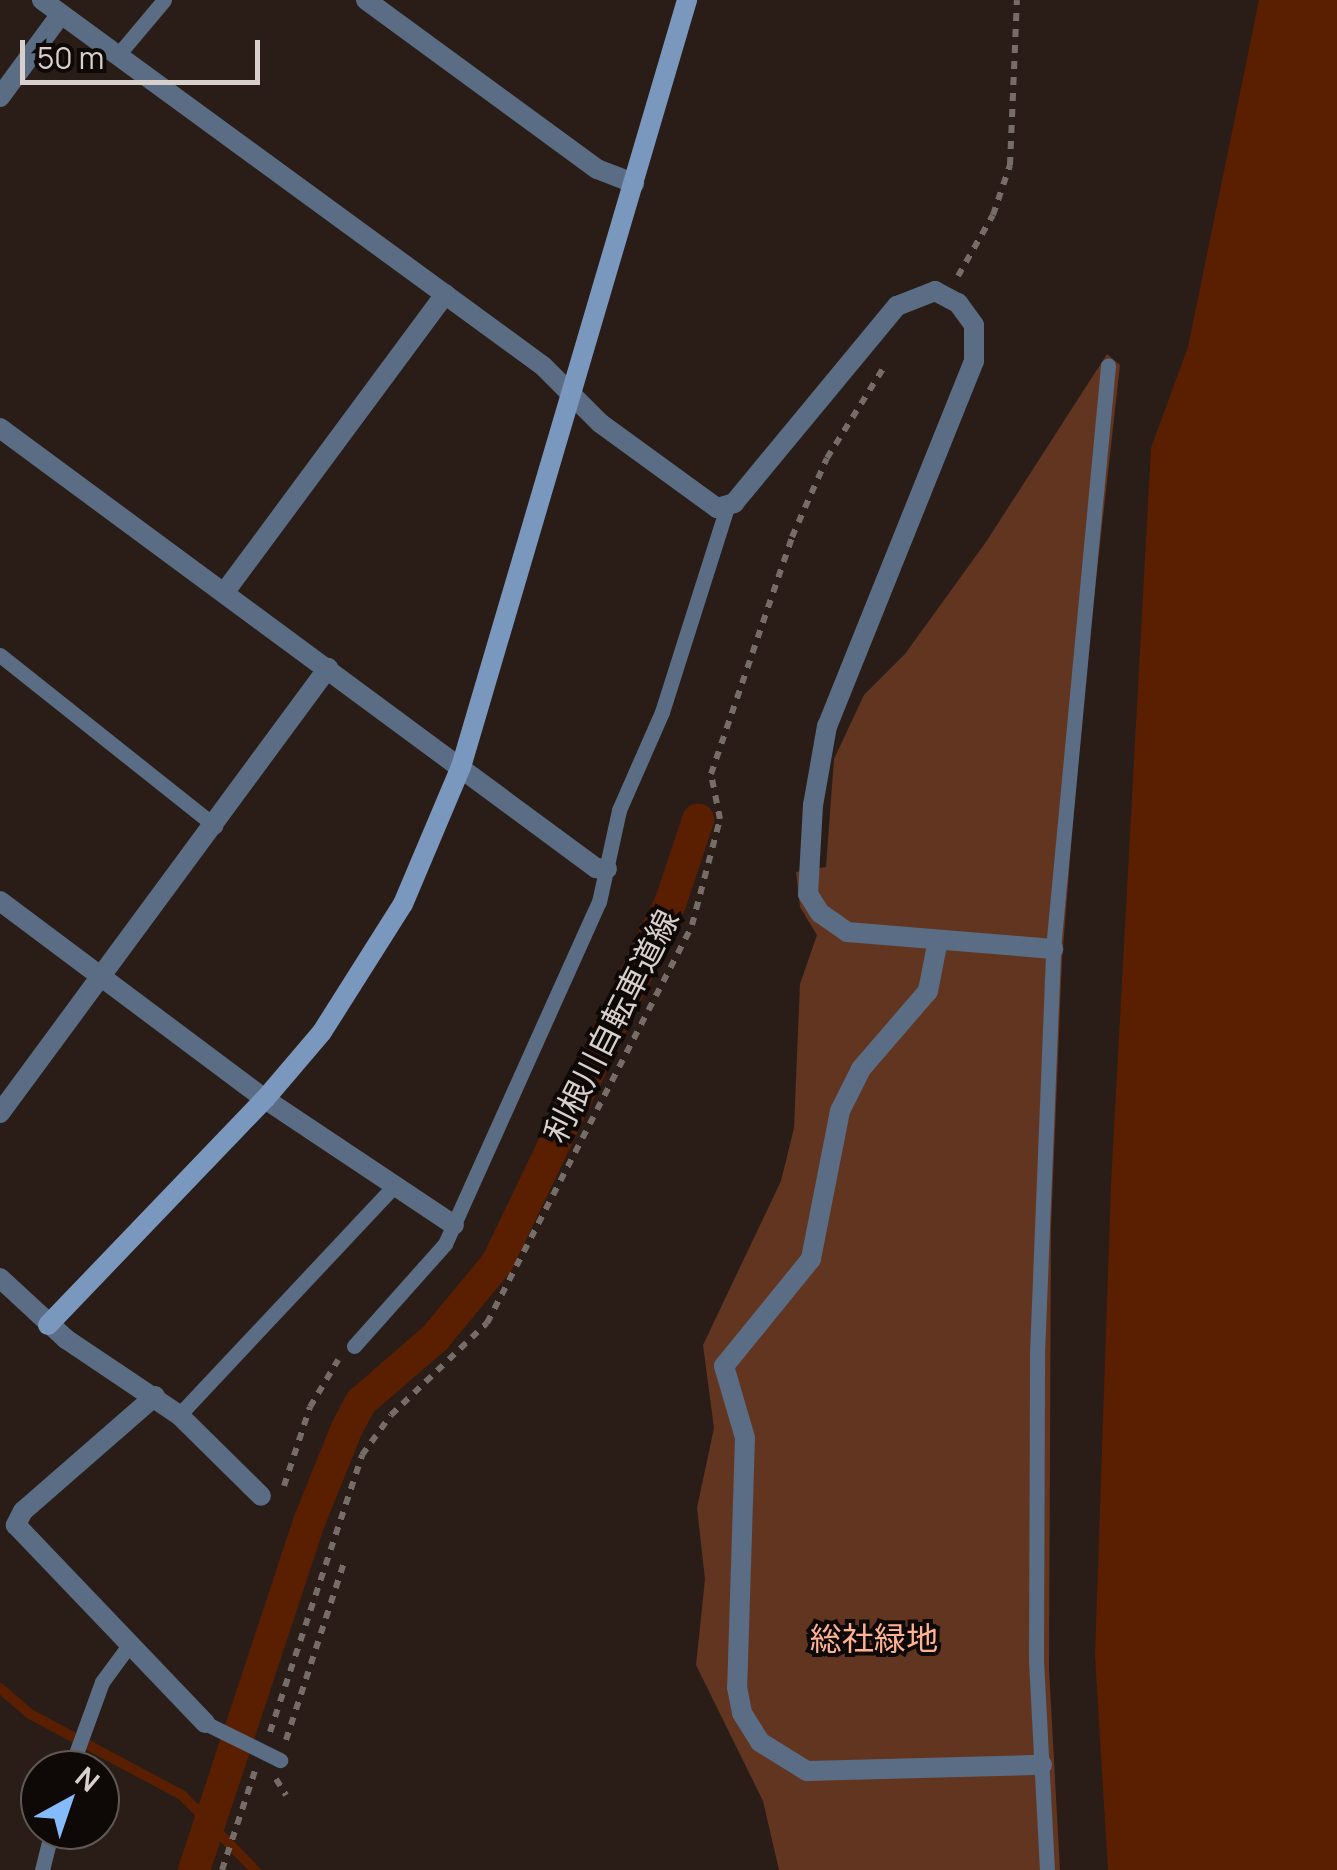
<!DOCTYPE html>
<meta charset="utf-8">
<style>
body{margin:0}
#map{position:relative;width:1337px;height:1870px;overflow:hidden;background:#2a1d18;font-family:Manrope,"Noto Sans JP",sans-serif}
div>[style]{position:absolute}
.green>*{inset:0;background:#623521}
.water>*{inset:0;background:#5a1f00}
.stream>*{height:10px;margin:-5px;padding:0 5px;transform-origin:5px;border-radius:5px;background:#5a1f00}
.canal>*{height:32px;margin:-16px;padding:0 16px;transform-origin:16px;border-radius:16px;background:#5a1f00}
.path>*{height:6px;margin-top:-3px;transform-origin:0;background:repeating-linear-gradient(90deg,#776d68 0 8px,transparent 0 16px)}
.lane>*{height:15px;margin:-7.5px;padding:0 7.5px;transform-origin:7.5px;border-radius:7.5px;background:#5a6d84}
.street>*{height:20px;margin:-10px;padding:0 10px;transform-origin:10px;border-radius:10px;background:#5a6d84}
.secondary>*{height:20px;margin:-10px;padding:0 10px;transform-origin:10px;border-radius:10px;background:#7a98bd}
span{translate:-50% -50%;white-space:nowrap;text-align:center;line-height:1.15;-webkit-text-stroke:8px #0e0907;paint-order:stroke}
.street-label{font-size:32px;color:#d8d0cc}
.park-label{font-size:32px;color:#ffb291}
.north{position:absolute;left:20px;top:1750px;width:100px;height:100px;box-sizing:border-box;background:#0e0907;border:2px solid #5f5956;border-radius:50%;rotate:40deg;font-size:28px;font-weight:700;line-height:40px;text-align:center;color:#d8d0cc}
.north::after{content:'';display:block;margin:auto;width:35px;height:45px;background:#86bbfb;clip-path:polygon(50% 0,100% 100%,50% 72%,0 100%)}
.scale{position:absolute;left:20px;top:40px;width:240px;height:45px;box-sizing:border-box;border:5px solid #d8d0cc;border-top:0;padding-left:12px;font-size:30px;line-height:35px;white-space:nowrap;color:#d8d0cc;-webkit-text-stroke:8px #0e0907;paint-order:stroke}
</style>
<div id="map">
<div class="green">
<i style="clip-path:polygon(1107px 354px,1120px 365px,1083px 697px,1062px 960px,1051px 1228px,1049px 1669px,1060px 1870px,779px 1870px,763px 1801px,696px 1665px,705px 1579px,697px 1508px,714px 1428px,703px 1345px,781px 1181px,794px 1128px,800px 984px,817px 935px,800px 907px,796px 872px,826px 867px,834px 759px,864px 695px,905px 654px,986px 542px)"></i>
</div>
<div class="water">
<i style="clip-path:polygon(1259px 0,1337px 0,1337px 1870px,1108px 1870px,1095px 1656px,1111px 1184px,1151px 448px,1188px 347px)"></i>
</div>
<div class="stream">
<i style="left:0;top:1688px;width:40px;rotate:41deg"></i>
<i style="left:30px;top:1714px;width:172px;rotate:28.1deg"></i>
<i style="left:182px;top:1795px;width:105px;rotate:45.8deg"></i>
</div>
<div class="canal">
<i style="left:194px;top:1870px;width:367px;rotate:-71.7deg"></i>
<i style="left:309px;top:1522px;width:101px;rotate:-68deg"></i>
<i style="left:347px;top:1428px;width:30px;rotate:-62deg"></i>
<i style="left:361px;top:1402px;width:98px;rotate:-40.9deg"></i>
<i style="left:435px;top:1338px;width:97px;rotate:-50.4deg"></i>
<i style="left:497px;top:1263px;width:399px;rotate:-64.3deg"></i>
<i style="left:670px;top:904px;width:89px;rotate:-71.6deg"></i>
</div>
<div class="path">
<i style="left:958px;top:276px;width:70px;rotate:-60.2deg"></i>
<i style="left:993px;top:215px;width:53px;rotate:-71.2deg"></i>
<i style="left:1010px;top:165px;width:165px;rotate:-87.6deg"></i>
<i style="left:284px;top:1486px;width:83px;rotate:-71.8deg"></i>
<i style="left:310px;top:1407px;width:55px;rotate:-59.2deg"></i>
<i style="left:270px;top:1732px;width:292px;rotate:-71.6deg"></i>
<i style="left:362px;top:1455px;width:49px;rotate:-54.1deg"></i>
<i style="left:391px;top:1415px;width:133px;rotate:-43.8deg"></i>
<i style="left:487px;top:1323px;width:448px;rotate:-62.7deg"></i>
<i style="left:692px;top:925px;width:110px;rotate:-75.2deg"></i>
<i style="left:720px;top:819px;width:46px;rotate:-101.3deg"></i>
<i style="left:711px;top:774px;width:250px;rotate:-71.1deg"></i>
<i style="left:792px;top:537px;width:86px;rotate:-66.1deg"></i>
<i style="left:827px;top:458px;width:107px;rotate:-57.9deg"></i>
<i style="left:286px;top:1740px;width:186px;rotate:-71.9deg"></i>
<i style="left:276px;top:1779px;width:19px;rotate:58deg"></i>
<i style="left:222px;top:1870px;width:104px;rotate:-71.6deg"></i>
</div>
<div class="lane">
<i style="left:117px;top:56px;width:73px;rotate:-50deg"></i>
<i style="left:0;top:655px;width:275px;rotate:38.5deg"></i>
<i style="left:354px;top:1346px;width:137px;rotate:-48.3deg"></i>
<i style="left:445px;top:1244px;width:375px;rotate:-65.8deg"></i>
<i style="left:599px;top:902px;width:94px;rotate:-77.7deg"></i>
<i style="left:619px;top:810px;width:107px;rotate:-66.3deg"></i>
<i style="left:662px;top:712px;width:212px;rotate:-72.4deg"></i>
<i style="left:179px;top:1415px;width:317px;rotate:-46.8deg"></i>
<i style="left:205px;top:1723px;width:84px;rotate:26.3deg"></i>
<i style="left:70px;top:1770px;width:94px;rotate:-70deg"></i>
<i style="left:102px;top:1682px;width:42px;rotate:-53.7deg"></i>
<i style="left:42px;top:1870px;width:41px;rotate:-76deg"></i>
<i style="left:1047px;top:1870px;width:207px;rotate:-93deg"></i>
<i style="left:1036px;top:1663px;width:310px;rotate:-89.8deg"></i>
<i style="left:1037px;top:1353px;width:404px;rotate:-87.7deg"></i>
<i style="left:1053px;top:949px;width:586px;rotate:-84.61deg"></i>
</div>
<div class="street">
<i style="left:42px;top:0;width:620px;rotate:36.15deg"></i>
<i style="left:543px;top:366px;width:81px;rotate:45deg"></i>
<i style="left:600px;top:423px;width:145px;rotate:36deg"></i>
<i style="left:717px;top:508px;width:18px;rotate:-16deg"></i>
<i style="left:734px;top:503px;width:256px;rotate:-50.4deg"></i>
<i style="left:897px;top:306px;width:41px;rotate:-21.5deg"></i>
<i style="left:935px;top:291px;width:26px;rotate:28deg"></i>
<i style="left:958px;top:303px;width:27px;rotate:54deg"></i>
<i style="left:974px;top:325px;width:36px;rotate:90deg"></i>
<i style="left:974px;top:361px;width:393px;rotate:111.9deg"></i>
<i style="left:827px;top:726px;width:80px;rotate:100deg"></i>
<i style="left:813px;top:805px;width:89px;rotate:93.2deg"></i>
<i style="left:808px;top:894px;width:22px;rotate:58deg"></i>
<i style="left:820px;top:913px;width:33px;rotate:35deg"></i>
<i style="left:847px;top:932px;width:207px;rotate:4.7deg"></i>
<i style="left:366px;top:0;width:286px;rotate:36.2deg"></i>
<i style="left:597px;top:169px;width:40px;rotate:21deg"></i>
<i style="left:0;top:97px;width:103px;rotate:-53.7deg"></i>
<i style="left:0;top:428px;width:741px;rotate:36.44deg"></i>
<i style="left:596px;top:868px;width:11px;rotate:5deg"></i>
<i style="left:224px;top:593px;width:372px;rotate:-53.5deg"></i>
<i style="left:0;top:901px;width:331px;rotate:36.8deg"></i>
<i style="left:265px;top:1099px;width:227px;rotate:33.7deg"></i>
<i style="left:938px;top:940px;width:52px;rotate:101.1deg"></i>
<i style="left:928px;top:991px;width:103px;rotate:130.7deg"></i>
<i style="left:861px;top:1069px;width:47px;rotate:116.6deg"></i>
<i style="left:840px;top:1111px;width:151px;rotate:101.1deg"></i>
<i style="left:811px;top:1259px;width:138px;rotate:129.1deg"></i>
<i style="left:724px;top:1366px;width:75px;rotate:73.7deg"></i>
<i style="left:745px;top:1438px;width:249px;rotate:91.8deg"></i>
<i style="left:737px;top:1687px;width:26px;rotate:79deg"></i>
<i style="left:742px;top:1713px;width:34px;rotate:58deg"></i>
<i style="left:760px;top:1742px;width:55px;rotate:31.7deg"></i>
<i style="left:807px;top:1771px;width:235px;rotate:-1.5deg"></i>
<i style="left:0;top:1113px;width:553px;rotate:-53.61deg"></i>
<i style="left:0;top:1278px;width:90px;rotate:42.7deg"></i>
<i style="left:66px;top:1339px;width:136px;rotate:33.9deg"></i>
<i style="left:179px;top:1415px;width:115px;rotate:44.6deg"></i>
<i style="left:155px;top:1396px;width:175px;rotate:138.9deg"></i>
<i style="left:23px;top:1511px;width:16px;rotate:117deg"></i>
<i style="left:16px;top:1525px;width:274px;rotate:46.3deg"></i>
</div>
<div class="secondary">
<i style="left:48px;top:1325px;width:313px;rotate:-46.2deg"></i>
<i style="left:265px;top:1099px;width:88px;rotate:-49.6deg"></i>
<i style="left:322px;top:1032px;width:151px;rotate:-57.7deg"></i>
<i style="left:403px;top:904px;width:149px;rotate:-67.1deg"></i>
<i style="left:461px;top:767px;width:800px;rotate:-73.58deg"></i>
</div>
<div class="street-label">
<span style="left:611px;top:1026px;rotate:-63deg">利根川自転車道線</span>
</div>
<div class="park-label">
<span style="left:874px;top:1638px">総社緑地</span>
</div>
<div class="north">N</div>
<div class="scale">50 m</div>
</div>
